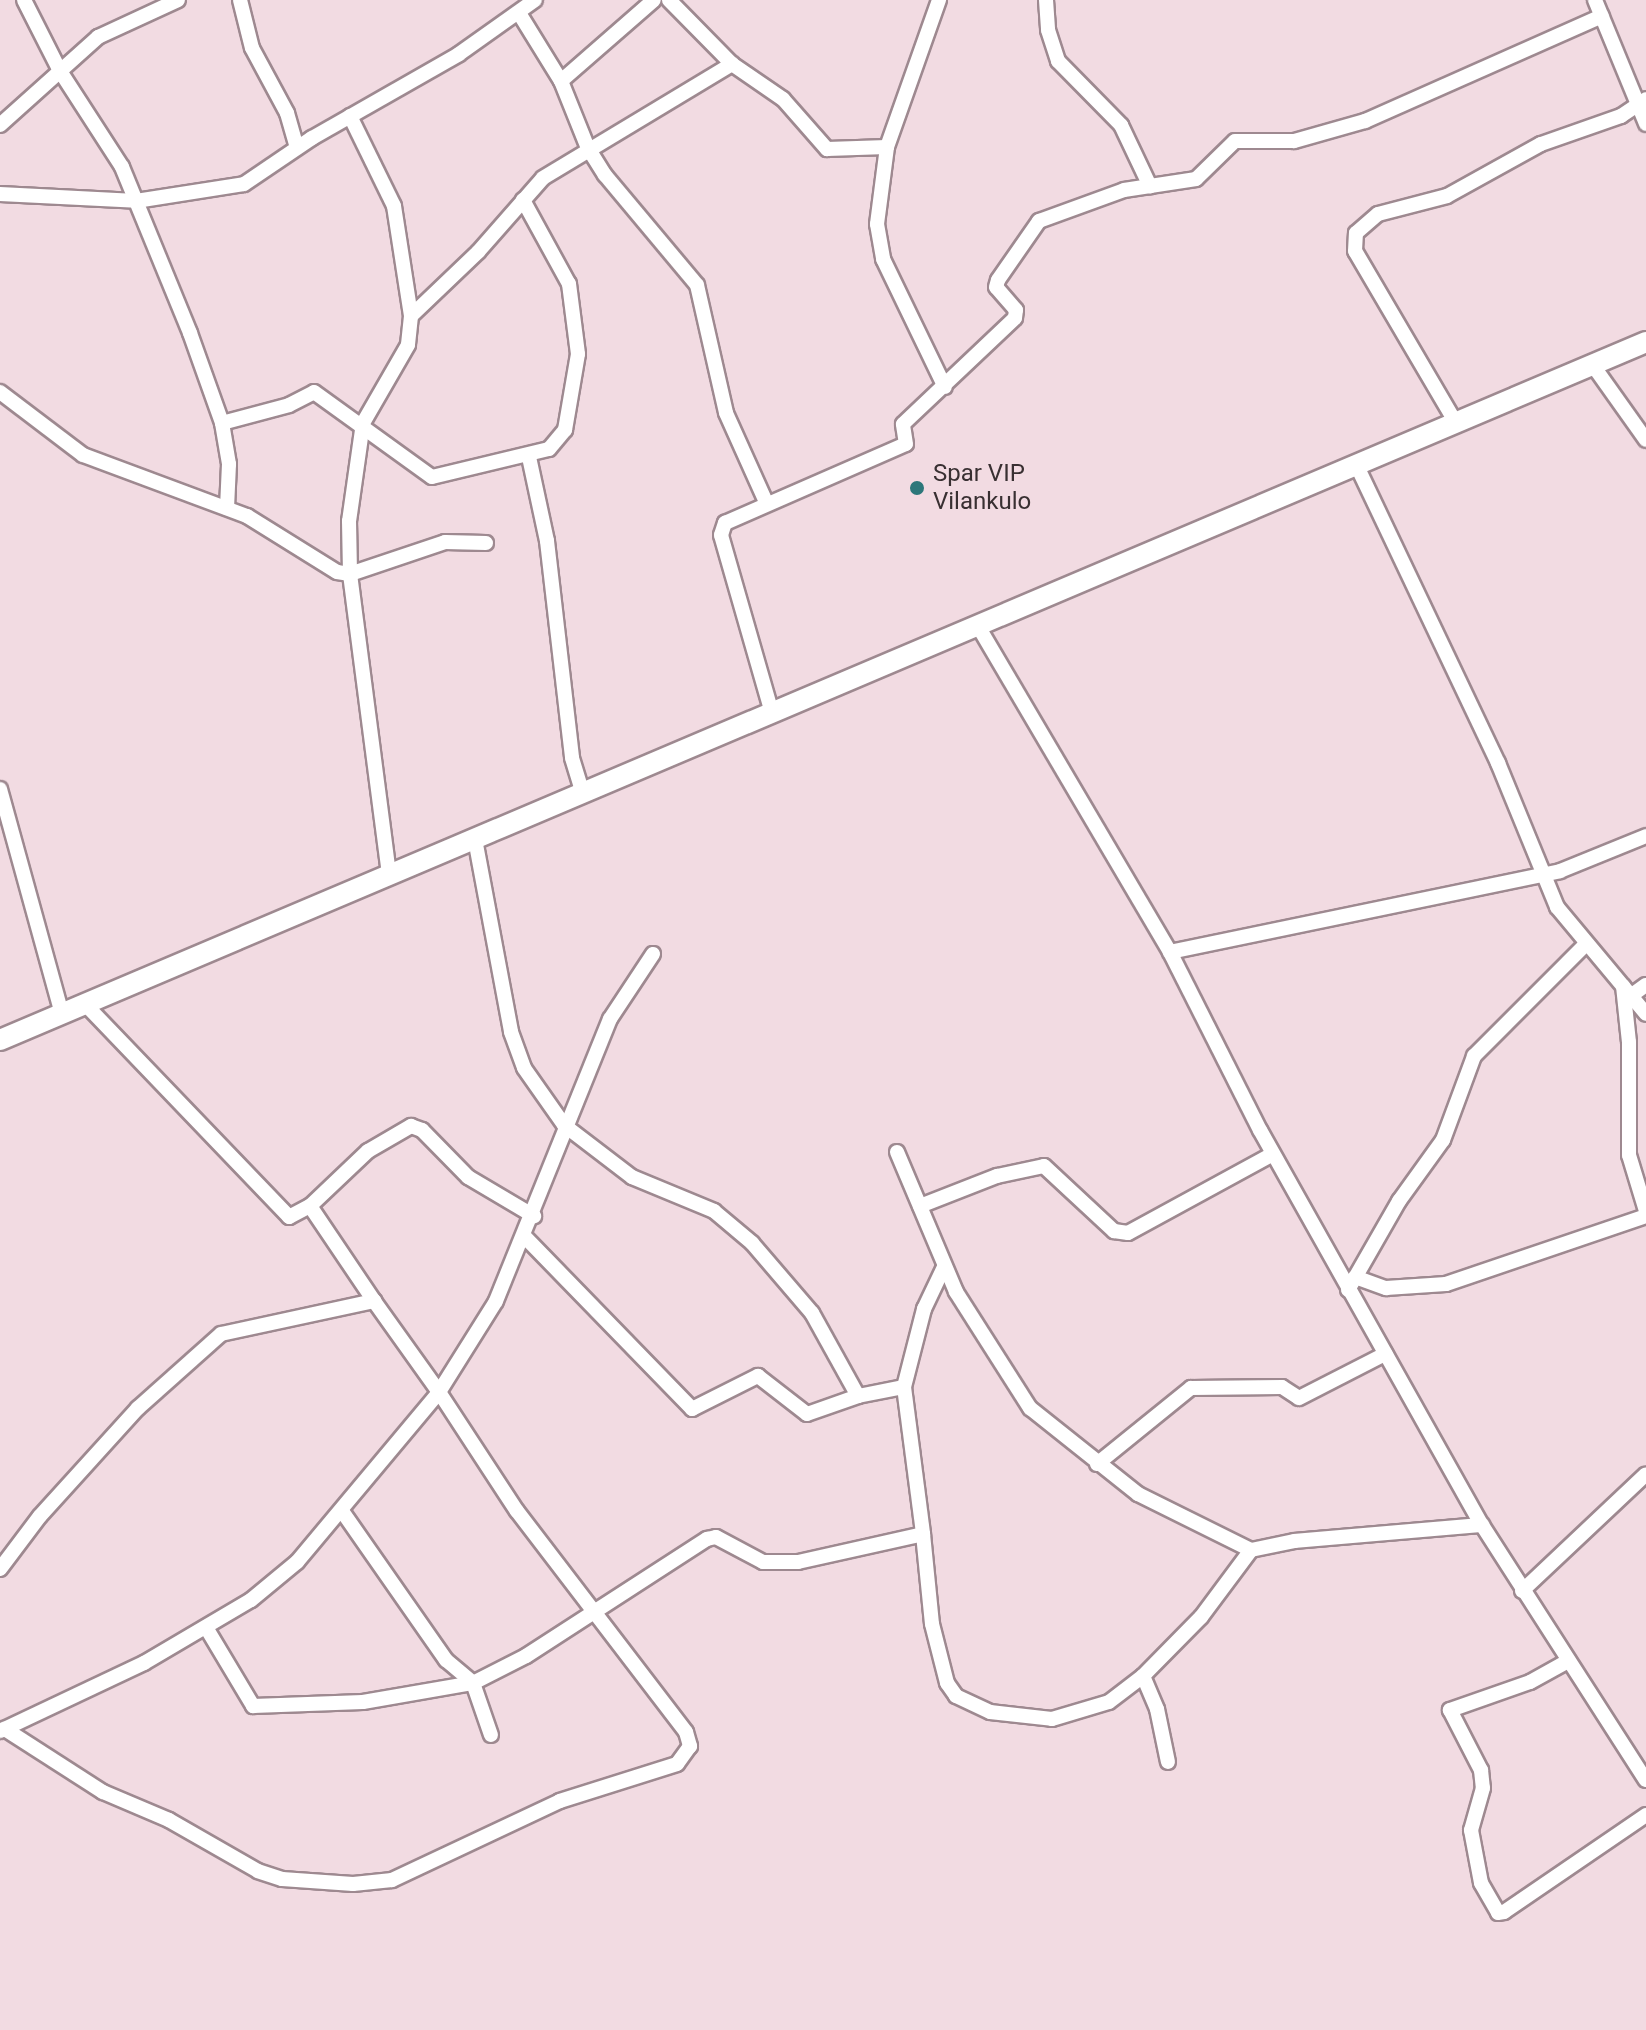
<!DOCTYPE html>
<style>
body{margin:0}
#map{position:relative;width:1646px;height:2030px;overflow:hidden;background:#f2dbe2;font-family:Roboto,sans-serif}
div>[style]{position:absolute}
.roads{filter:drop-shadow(2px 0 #9e8990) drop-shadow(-2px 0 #9e8990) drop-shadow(0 2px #9e8990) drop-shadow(0 -2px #9e8990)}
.street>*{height:14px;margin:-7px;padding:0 7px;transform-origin:7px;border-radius:7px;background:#fff}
.secondary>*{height:20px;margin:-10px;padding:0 10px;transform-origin:10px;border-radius:10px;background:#fff}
.dots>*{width:22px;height:22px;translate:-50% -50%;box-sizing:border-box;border:4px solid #f2dbe2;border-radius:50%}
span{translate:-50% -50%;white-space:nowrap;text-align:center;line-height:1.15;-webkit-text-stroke:6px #f2dbe2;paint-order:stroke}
.poi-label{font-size:24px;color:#393032}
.left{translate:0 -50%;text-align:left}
</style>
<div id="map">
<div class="roads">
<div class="street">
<i style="left:24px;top:0;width:80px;rotate:63.1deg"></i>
<i style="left:60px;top:71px;width:114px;rotate:57.1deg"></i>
<i style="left:122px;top:167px;width:179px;rotate:67.7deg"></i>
<i style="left:190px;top:333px;width:96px;rotate:70.4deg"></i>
<i style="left:222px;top:423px;width:42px;rotate:80.3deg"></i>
<i style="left:229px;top:464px;width:44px;rotate:92.6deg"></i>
<i style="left:240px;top:0;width:49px;rotate:76deg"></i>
<i style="left:252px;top:48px;width:74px;rotate:61.7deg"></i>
<i style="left:287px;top:113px;width:36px;rotate:74deg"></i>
<i style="left:669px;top:0;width:90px;rotate:45.5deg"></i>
<i style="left:732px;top:64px;width:62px;rotate:34.5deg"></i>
<i style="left:783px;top:99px;width:67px;rotate:48.7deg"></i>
<i style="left:827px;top:149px;width:60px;rotate:-1.9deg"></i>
<i style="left:939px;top:0;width:156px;rotate:109.5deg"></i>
<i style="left:887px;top:147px;width:78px;rotate:97.4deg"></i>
<i style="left:877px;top:224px;width:36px;rotate:80deg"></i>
<i style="left:883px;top:259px;width:142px;rotate:64.2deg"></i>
<i style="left:1046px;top:0;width:30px;rotate:86deg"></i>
<i style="left:1048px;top:30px;width:33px;rotate:72deg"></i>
<i style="left:1058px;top:61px;width:90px;rotate:45.5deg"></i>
<i style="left:1121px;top:125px;width:68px;rotate:64.6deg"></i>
<i style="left:1595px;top:0;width:134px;rotate:67.6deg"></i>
<i style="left:519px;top:13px;width:80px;rotate:58.3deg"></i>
<i style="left:561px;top:81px;width:72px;rotate:68.1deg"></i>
<i style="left:588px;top:148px;width:32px;rotate:58deg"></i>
<i style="left:605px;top:175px;width:143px;rotate:50.1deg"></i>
<i style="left:697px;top:285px;width:131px;rotate:77.2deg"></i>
<i style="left:726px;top:413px;width:98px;rotate:65.8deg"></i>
<i style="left:561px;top:81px;width:123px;rotate:-41.1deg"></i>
<i style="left:350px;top:116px;width:100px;rotate:63.9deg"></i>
<i style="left:394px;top:206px;width:111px;rotate:81.2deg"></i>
<i style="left:411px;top:316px;width:29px;rotate:96deg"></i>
<i style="left:408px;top:345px;width:90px;rotate:120deg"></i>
<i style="left:363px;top:423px;width:99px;rotate:98.1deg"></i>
<i style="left:349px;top:521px;width:53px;rotate:88.9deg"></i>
<i style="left:350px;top:574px;width:303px;rotate:82.6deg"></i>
<i style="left:0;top:125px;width:132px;rotate:-41.9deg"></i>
<i style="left:98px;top:37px;width:88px;rotate:-24.8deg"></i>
<i style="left:0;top:194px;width:136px;rotate:2.9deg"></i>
<i style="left:136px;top:201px;width:109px;rotate:-8.9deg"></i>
<i style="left:244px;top:184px;width:82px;rotate:-34.1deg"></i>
<i style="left:312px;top:138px;width:169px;rotate:-29.7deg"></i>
<i style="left:459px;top:54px;width:93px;rotate:-35.4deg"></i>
<i style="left:411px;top:316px;width:93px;rotate:-43.7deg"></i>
<i style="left:478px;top:252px;width:98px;rotate:-48.7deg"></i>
<i style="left:543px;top:178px;width:221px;rotate:-31.1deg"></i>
<i style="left:1592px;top:364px;width:93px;rotate:54.6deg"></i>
<i style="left:0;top:392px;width:104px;rotate:37.2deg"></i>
<i style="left:83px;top:455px;width:175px;rotate:20.4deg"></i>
<i style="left:247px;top:516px;width:106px;rotate:31.9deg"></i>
<i style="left:337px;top:572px;width:13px;rotate:9deg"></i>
<i style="left:350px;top:574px;width:100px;rotate:-18.6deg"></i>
<i style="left:445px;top:542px;width:41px;rotate:1.4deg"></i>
<i style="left:222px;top:423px;width:69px;rotate:-15deg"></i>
<i style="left:289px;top:405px;width:28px;rotate:-27deg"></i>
<i style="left:314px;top:392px;width:145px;rotate:35.8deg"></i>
<i style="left:432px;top:477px;width:120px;rotate:-13.5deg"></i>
<i style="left:549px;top:449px;width:25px;rotate:-50deg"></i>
<i style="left:565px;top:430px;width:77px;rotate:-80.3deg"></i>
<i style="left:578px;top:354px;width:71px;rotate:-97.3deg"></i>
<i style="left:569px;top:284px;width:96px;rotate:-118.7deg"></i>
<i style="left:1456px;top:423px;width:199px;rotate:-120.4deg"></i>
<i style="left:1355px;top:251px;width:18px;rotate:-87deg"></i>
<i style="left:1356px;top:233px;width:29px;rotate:-41deg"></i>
<i style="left:1378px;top:214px;width:71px;rotate:-14.6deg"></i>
<i style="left:1447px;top:196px;width:107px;rotate:-29deg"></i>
<i style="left:1541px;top:144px;width:85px;rotate:-19.3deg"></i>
<i style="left:1621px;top:116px;width:30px;rotate:-34deg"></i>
<i style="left:529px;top:457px;width:86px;rotate:77.9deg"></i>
<i style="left:547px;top:541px;width:218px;rotate:83.4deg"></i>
<i style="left:572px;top:758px;width:37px;rotate:73deg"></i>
<i style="left:1357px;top:466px;width:329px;rotate:64.6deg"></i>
<i style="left:1498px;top:763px;width:156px;rotate:67.7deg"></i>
<i style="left:1557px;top:907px;width:139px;rotate:50.2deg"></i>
<i style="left:978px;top:626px;width:378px;rotate:59.5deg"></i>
<i style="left:1170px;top:952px;width:199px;rotate:63.2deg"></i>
<i style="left:1260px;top:1130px;width:453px;rotate:60.7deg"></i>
<i style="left:1482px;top:1525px;width:303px;rotate:57.3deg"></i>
<i style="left:772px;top:713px;width:185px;rotate:-106deg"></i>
<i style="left:721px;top:535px;width:13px;rotate:-72deg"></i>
<i style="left:725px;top:523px;width:197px;rotate:-23.6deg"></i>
<i style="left:906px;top:444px;width:20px;rotate:-99deg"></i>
<i style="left:903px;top:424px;width:154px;rotate:-43.4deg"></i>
<i style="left:1015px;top:318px;width:8px;rotate:-83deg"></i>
<i style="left:1016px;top:310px;width:30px;rotate:-131deg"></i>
<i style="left:996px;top:287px;width:7px;rotate:-74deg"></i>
<i style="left:998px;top:280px;width:72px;rotate:-55.2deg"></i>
<i style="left:1039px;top:221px;width:90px;rotate:-20deg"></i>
<i style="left:1124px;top:190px;width:73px;rotate:-8.7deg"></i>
<i style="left:1196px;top:179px;width:54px;rotate:-44.3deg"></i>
<i style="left:1235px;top:141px;width:59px"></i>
<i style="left:1294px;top:141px;width:74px;rotate:-15.7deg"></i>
<i style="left:1365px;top:121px;width:259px;rotate:-23.9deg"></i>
<i style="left:0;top:789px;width:233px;rotate:74.6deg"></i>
<i style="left:475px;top:839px;width:196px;rotate:79.4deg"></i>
<i style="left:511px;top:1032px;width:38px;rotate:70deg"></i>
<i style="left:524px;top:1068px;width:70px;rotate:54.9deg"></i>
<i style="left:564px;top:1125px;width:86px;rotate:37.4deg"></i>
<i style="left:632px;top:1177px;width:89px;rotate:22.5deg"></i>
<i style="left:714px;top:1211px;width:50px;rotate:40.1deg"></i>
<i style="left:752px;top:1243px;width:92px;rotate:49.4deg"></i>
<i style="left:812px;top:1313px;width:95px;rotate:61deg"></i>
<i style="left:858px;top:1396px;width:47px;rotate:-11.1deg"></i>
<i style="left:904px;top:1387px;width:148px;rotate:82.6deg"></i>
<i style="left:1170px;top:952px;width:398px;rotate:-11.7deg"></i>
<i style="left:1560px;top:871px;width:93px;rotate:-22.1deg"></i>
<i style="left:1623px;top:986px;width:56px;rotate:83.9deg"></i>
<i style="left:1629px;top:1042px;width:113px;rotate:90deg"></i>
<i style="left:1629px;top:1155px;width:59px;rotate:73.1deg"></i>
<i style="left:1632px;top:995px;width:17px;rotate:-36deg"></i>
<i style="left:85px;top:1004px;width:295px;rotate:46.2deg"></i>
<i style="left:289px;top:1217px;width:24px;rotate:-28deg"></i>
<i style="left:310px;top:1206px;width:115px;rotate:56deg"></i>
<i style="left:897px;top:1152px;width:152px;rotate:67.1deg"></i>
<i style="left:956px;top:1292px;width:138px;rotate:57.5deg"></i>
<i style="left:1030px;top:1408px;width:138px;rotate:38.5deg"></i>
<i style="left:1138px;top:1494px;width:126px;rotate:26.4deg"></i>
<i style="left:1251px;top:1550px;width:84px;rotate:126.7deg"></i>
<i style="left:1201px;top:1617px;width:83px;rotate:134.5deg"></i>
<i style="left:310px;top:1206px;width:80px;rotate:-43.5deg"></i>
<i style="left:368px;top:1151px;width:50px;rotate:-30.2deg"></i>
<i style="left:411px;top:1126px;width:12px;rotate:20deg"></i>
<i style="left:422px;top:1130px;width:66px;rotate:45.6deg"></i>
<i style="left:468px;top:1177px;width:77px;rotate:30.6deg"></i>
<i style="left:920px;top:1206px;width:83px;rotate:-21.3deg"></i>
<i style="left:997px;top:1176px;width:48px;rotate:-12deg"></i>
<i style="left:1044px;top:1166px;width:96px;rotate:42.9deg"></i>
<i style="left:1114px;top:1231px;width:14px;rotate:8deg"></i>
<i style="left:1128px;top:1233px;width:165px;rotate:-28.6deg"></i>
<i style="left:525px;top:1237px;width:240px;rotate:45.8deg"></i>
<i style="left:692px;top:1409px;width:74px;rotate:-26.6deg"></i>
<i style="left:758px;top:1376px;width:62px;rotate:37.8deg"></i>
<i style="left:807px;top:1414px;width:54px;rotate:-19.4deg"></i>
<i style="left:1355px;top:1277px;width:33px;rotate:20deg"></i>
<i style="left:1386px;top:1288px;width:60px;rotate:-3.8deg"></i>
<i style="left:1446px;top:1284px;width:211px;rotate:-18.8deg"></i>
<i style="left:1348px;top:1290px;width:103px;rotate:-60.2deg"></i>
<i style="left:1399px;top:1201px;width:75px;rotate:-54.2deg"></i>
<i style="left:1443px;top:1140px;width:90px;rotate:-69.7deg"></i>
<i style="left:1474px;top:1056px;width:157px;rotate:-45deg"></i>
<i style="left:904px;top:1387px;width:81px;rotate:-75.6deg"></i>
<i style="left:924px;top:1309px;width:47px;rotate:-64.5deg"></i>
<i style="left:1097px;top:1464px;width:121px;rotate:-39deg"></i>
<i style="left:1191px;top:1388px;width:91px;rotate:-0.6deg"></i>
<i style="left:1282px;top:1387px;width:20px;rotate:33deg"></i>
<i style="left:1299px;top:1398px;width:97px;rotate:-27.1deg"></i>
<i style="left:342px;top:1511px;width:182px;rotate:55.1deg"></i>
<i style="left:446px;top:1660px;width:35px;rotate:40deg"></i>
<i style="left:473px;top:1683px;width:59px;rotate:-27deg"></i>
<i style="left:526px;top:1656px;width:216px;rotate:-32.9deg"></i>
<i style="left:707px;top:1539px;width:9px;rotate:-13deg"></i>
<i style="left:716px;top:1537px;width:53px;rotate:28deg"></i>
<i style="left:763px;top:1562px;width:35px"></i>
<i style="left:798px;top:1562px;width:128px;rotate:-12.6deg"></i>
<i style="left:923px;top:1534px;width:90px;rotate:84.3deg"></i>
<i style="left:932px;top:1624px;width:61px;rotate:75.7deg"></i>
<i style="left:947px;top:1683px;width:16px;rotate:55deg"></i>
<i style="left:956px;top:1696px;width:38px;rotate:25deg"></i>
<i style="left:990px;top:1712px;width:62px;rotate:6.4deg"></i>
<i style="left:1052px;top:1719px;width:59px;rotate:-16.6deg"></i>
<i style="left:1109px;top:1702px;width:43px;rotate:-37.4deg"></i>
<i style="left:1143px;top:1676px;width:36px;rotate:67deg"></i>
<i style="left:1157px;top:1709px;width:54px;rotate:78.3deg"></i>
<i style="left:1251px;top:1550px;width:45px;rotate:-11.6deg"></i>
<i style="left:1295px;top:1541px;width:188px;rotate:-4.9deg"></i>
<i style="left:0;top:1569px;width:66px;rotate:-53deg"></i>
<i style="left:40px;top:1516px;width:146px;rotate:-47.8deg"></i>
<i style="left:138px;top:1408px;width:111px;rotate:-41.7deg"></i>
<i style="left:221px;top:1334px;width:157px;rotate:-12.2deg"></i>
<i style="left:374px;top:1301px;width:112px;rotate:54.5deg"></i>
<i style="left:439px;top:1392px;width:107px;rotate:-57.9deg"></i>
<i style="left:496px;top:1301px;width:304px;rotate:-68deg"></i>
<i style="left:610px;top:1019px;width:78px;rotate:-56.5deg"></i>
<i style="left:1522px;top:1591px;width:170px;rotate:-43.3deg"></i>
<i style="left:207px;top:1629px;width:90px;rotate:59.1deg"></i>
<i style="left:253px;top:1706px;width:110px;rotate:-2.1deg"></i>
<i style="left:363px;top:1702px;width:112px;rotate:-9.8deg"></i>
<i style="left:473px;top:1683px;width:55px;rotate:70.9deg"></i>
<i style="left:1568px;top:1661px;width:43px;rotate:151.1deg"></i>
<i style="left:1530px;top:1682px;width:85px;rotate:160.7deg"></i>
<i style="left:1450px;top:1710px;width:68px;rotate:62.7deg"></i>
<i style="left:1481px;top:1770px;width:18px;rotate:84deg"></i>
<i style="left:1483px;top:1788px;width:44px;rotate:105.9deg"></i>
<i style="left:1471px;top:1830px;width:54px;rotate:79.3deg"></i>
<i style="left:1481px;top:1883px;width:34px;rotate:60deg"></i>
<i style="left:1498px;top:1913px;width:6px;rotate:-9deg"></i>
<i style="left:1504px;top:1912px;width:172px;rotate:-34.3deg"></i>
<i style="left:0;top:1731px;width:159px;rotate:-25.3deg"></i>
<i style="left:144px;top:1663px;width:124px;rotate:-30.5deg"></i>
<i style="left:251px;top:1600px;width:60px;rotate:-39.6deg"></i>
<i style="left:297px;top:1562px;width:222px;rotate:-50.1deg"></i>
<i style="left:439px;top:1392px;width:142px;rotate:56.8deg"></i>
<i style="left:517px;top:1511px;width:278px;rotate:52.6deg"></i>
<i style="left:686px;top:1732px;width:15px;rotate:74deg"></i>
<i style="left:690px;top:1746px;width:22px;rotate:126deg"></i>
<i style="left:677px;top:1764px;width:123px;rotate:162.5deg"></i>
<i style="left:560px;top:1801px;width:186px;rotate:154.8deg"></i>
<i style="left:392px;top:1880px;width:39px;rotate:174deg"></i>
<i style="left:353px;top:1884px;width:71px;rotate:-176deg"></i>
<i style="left:282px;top:1879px;width:25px;rotate:-162deg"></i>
<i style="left:258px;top:1871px;width:103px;rotate:-150.2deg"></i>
<i style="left:169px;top:1820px;width:72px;rotate:-157deg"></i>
<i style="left:103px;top:1792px;width:117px;rotate:-147.3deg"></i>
</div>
<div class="secondary">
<i style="left:0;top:1040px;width:1788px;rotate:-22.98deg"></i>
</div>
</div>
<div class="dots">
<i style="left:917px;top:488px;background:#2d777a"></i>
</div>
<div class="poi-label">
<span class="left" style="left:933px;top:488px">Spar VIP<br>Vilankulo</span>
</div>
</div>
